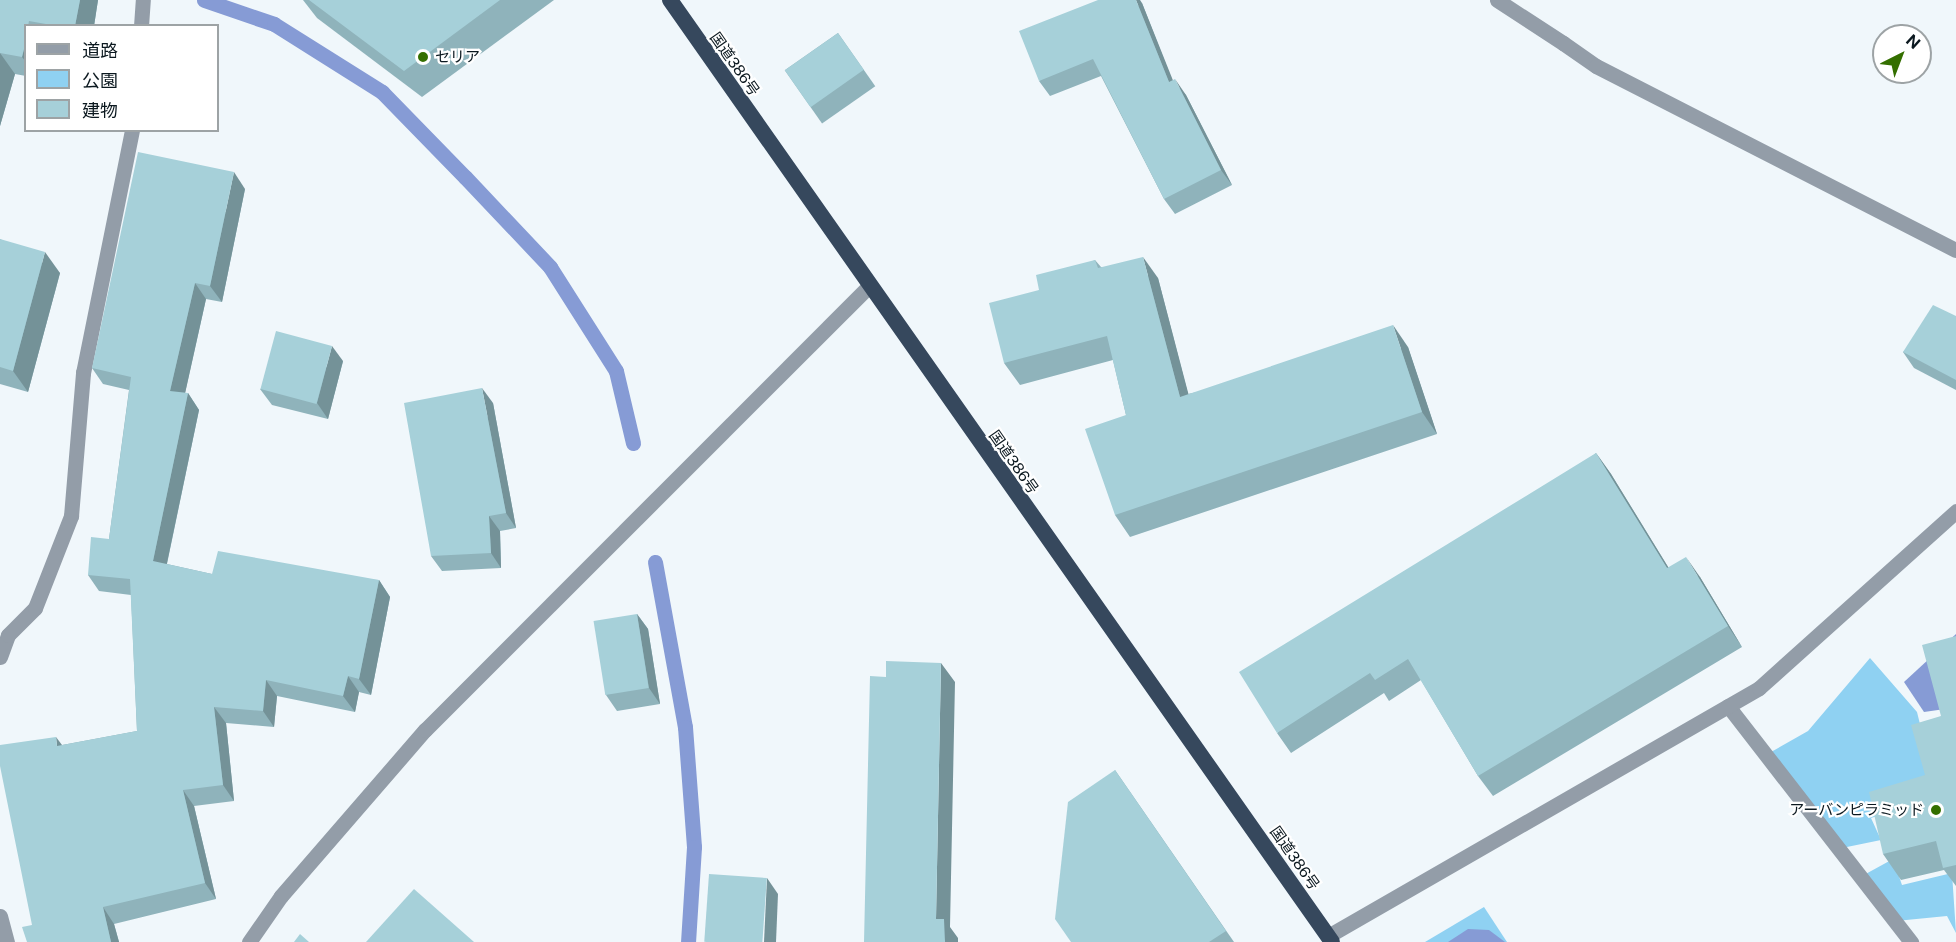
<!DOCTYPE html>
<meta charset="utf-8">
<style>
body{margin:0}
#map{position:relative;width:1956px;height:942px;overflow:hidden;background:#f0f7fb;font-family:"Public Sans","Noto Sans JP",sans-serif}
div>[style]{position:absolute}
.green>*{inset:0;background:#8fd1f2}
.water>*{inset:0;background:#869bd5}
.stream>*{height:15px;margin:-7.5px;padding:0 7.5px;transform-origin:7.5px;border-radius:7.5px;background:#869bd5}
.service>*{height:15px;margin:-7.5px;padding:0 7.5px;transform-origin:7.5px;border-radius:7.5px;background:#939da8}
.minor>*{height:15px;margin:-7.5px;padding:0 7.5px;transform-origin:7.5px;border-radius:7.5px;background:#939da8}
.tertiary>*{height:15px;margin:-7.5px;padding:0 7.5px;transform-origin:7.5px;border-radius:7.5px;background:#939da8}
.trunk>*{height:16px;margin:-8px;padding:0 8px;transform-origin:8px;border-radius:8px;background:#36485d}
.wall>*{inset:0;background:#8fb3bb;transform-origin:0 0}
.shaded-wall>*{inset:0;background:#749298}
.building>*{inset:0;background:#a6d0d9;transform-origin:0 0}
.dots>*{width:16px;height:16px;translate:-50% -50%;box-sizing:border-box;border:3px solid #fff;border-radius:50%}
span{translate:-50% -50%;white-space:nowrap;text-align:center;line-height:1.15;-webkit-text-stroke:4.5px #fff;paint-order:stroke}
.poi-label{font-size:15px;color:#0b181f}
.left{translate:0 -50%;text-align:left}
.right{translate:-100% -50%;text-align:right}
.street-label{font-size:15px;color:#0b181f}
.legend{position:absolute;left:24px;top:24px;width:195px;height:108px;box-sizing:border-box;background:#fff;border:2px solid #9da3a5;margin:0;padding:8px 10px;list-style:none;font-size:18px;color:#0b181f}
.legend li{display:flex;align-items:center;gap:12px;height:30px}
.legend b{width:30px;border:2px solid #9da3a5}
.north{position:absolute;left:1872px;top:24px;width:60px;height:60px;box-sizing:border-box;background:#fff;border:2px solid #9da3a5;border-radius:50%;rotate:42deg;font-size:16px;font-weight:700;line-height:24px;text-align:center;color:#0b181f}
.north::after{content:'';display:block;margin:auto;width:21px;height:27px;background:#346f00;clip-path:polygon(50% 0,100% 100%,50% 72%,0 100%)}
</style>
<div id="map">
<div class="green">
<i style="clip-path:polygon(1870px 658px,1917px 712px,1938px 797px,1871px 818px,1881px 840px,1842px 848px,1771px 752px,1808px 731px)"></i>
<i style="clip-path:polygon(1893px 859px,1902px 885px,1952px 873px,1956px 933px,1947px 916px,1896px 921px,1862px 876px)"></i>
<i style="clip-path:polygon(1484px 907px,1507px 942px,1425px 942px)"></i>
</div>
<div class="water">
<i style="clip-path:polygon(1956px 634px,1956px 662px,1945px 709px,1924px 712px,1904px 682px)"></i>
<i style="clip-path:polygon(1468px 929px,1489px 930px,1505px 942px,1448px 942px)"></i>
</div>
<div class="stream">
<i style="left:204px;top:0;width:74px;rotate:18.9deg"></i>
<i style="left:274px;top:24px;width:128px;rotate:32.2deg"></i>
<i style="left:382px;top:92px;width:119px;rotate:45.7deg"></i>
<i style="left:465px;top:177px;width:124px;rotate:46.6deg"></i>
<i style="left:550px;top:267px;width:123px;rotate:57.6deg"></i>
<i style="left:616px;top:371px;width:74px;rotate:76.7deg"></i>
<i style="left:655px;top:562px;width:168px;rotate:79.7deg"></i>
<i style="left:685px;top:727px;width:120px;rotate:85.7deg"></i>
<i style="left:694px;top:847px;width:95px;rotate:93.6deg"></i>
</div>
<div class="service">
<i style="left:1497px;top:0;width:79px;rotate:33.1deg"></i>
<i style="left:1728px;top:706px;width:299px;rotate:52.2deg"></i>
</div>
<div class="minor">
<i style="left:141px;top:26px;width:26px;rotate:-86deg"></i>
<i style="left:1563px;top:43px;width:40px;rotate:34.9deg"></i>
<i style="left:1596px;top:66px;width:404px;rotate:27.1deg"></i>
<i style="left:0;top:657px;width:23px;rotate:-70deg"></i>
<i style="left:8px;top:635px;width:38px;rotate:-45deg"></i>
<i style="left:35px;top:608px;width:99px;rotate:-68.6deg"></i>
<i style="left:71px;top:516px;width:144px;rotate:-85.2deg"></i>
<i style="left:83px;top:373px;width:248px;rotate:-78.6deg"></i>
<i style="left:0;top:916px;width:27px;rotate:75deg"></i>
<i style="left:1328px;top:936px;width:497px;rotate:-29.9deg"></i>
<i style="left:1759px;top:688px;width:265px;rotate:-41.9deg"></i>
</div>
<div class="tertiary">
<i style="left:249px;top:942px;width:56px;rotate:-55.2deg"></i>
<i style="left:281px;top:896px;width:220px;rotate:-49.1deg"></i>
<i style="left:425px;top:730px;width:626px;rotate:-45deg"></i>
</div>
<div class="trunk">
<i style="left:670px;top:0;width:1151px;rotate:54.9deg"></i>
</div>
<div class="wall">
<i style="clip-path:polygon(0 0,98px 0,94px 26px,26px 26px,26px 76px,15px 74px,0 126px)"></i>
<i style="clip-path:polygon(303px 0,554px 0,422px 97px,317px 18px)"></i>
<i style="clip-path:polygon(1142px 3px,1172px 80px,1186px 95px,1232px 185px,1175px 214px,1164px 199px,1101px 76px,1050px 96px,1039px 81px)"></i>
<i style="left:838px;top:33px;width:65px;height:65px;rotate:55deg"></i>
<i style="clip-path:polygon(245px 189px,222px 302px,206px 299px,185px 393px,188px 393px,199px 410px,167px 564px,212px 574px,379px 580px,390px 597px,371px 695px,359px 692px,355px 712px,277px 696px,274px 727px,226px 723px,234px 801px,194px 806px,216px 899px,114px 924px,119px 942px,27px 942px,32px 925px,62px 745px,137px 731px,131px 595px,99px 591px,88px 575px,109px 539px,129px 390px,103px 384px,92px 368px)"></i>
<i style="clip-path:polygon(0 239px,60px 273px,28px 392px,0 384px)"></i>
<i style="clip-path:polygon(1095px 260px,1101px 267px,1158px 278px,1188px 394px,1408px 347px,1437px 434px,1130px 537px,1115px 515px,1126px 415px,1113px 360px,1020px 385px,1004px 363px,1039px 290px)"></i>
<i style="clip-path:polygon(1956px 316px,1956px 390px,1914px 368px,1903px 352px)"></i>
<i style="clip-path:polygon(343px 361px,328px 419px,272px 405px,260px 389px)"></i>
<i style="clip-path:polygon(493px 403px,516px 528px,500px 531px,501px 568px,442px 571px,431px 556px)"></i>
<i style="clip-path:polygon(1596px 453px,1611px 474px,1668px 567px,1700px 577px,1742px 647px,1493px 796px,1478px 776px,1421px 680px,1389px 701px,1384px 693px,1291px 753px,1277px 733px)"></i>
<i style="clip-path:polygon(637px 614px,648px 629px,660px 704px,617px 711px,606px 695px)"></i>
<i style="clip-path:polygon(1956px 636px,1956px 886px,1944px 870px,1901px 880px,1883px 854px,1925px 775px,1941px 716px)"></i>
<i style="clip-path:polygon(1115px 770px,1234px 942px,1071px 942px)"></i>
</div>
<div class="shaded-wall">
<i style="clip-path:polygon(80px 0,98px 0,94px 26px,75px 26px)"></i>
<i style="clip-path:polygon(1136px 0,1140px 0,1142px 3px,1180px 98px,1169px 82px)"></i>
<i style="clip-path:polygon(26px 41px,26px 62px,22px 57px)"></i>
<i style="clip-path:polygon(0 53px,15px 74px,0 126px)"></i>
<i style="clip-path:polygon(1175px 79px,1186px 95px,1232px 185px,1221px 170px)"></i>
<i style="clip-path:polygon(234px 172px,245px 189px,222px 302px,210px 286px)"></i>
<i style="clip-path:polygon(45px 252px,60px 273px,28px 392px,13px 371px)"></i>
<i style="clip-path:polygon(1143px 257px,1158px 278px,1195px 419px,1180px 397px)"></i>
<i style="clip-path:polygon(195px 283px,206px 299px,182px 407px,170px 391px)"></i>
<i style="clip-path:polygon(1393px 325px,1408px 347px,1437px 434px,1422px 412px)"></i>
<i style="clip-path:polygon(332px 346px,343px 361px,328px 419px,317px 403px)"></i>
<i style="clip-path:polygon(482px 388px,493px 403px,516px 528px,506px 513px)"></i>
<i style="clip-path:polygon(188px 393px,199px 410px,164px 577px,153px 561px)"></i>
<i style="clip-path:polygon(1596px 453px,1611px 474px,1681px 588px,1667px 568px)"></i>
<i style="clip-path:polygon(489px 516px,500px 531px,501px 568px,491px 553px)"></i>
<i style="clip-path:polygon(1686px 557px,1700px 577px,1742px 647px,1728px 626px)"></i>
<i style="clip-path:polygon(379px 580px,390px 597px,371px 695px,359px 679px)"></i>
<i style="clip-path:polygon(637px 614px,648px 629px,660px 704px,649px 688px)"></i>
<i style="clip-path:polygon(941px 663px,955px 682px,950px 927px,958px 938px,958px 942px,945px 942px,936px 919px)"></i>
<i style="clip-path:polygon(348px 676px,359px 692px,355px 712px,343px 696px)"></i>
<i style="clip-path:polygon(266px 680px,277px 696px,274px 727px,263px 711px)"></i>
<i style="clip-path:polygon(214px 707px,226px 723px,234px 801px,223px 785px)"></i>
<i style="clip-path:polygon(56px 737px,68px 753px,57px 746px)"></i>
<i style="clip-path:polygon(183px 790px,194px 806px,216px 899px,205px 883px)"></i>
<i style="clip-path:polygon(767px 878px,778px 894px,776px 942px,764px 942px)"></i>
<i style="clip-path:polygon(103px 907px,114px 924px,119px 942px,111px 942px)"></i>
</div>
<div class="building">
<i style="clip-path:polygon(0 0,80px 0,75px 26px,57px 26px,29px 21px,28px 26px,26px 26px,26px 41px,22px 57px,0 53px,0 54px)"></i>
<i style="clip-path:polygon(309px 0,500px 0,404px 71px)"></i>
<i style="clip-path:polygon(1098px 0,1136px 0,1169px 82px,1175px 79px,1221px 170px,1164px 199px,1093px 59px,1039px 81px,1019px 31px)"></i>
<i style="left:838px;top:33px;width:45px;height:65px;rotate:55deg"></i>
<i style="clip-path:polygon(138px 152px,234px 172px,210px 286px,195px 283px,170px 391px,188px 393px,153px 561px,212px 574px,218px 551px,379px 580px,359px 679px,348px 676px,343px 696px,266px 680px,263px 711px,214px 707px,223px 785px,183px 790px,205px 883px,103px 907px,111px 942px,27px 942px,22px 927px,32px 925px,0 766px,0 745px,56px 737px,57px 746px,137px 731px,130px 579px,88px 575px,91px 537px,109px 539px,131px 377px,92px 368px)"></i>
<i style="clip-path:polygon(0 239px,45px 252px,13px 371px,0 367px)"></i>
<i style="clip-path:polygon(1143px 257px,1180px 397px,1393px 325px,1422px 412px,1115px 515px,1085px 429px,1126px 415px,1107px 336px,1004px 363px,989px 303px,1039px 290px,1036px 275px,1095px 260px,1098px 268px)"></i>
<i style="clip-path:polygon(1933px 305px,1956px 316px,1956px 380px,1903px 352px)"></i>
<i style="left:276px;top:331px;width:58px;height:60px;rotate:15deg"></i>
<i style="clip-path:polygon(482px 388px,506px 513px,489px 516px,491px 553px,431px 556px,404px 403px)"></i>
<i style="clip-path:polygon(1596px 453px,1667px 568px,1686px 557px,1728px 626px,1478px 776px,1408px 659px,1375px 680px,1370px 673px,1277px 733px,1239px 672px)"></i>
<i style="left:637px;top:614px;width:75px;height:44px;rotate:81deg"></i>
<i style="clip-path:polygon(1956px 636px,1956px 865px,1943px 868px,1936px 841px,1883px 854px,1869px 792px,1925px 775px,1911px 725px,1941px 716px,1922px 645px)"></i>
<i style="clip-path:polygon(886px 661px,941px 663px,936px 919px,944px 919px,945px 942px,864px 942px,870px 676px,886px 677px)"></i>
<i style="clip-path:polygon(1115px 770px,1226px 931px,1209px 942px,1071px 942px,1055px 919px,1068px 802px)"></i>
<i style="left:709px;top:874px;width:58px;height:68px;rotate:4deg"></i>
<i style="clip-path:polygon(414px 889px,474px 942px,366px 942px)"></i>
<i style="clip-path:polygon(300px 934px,309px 942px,294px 942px)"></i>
</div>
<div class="dots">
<i style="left:423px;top:57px;background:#346f00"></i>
<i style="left:1936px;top:810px;background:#346f00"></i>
</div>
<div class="poi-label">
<span class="left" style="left:435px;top:57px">セリア</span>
<span class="right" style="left:1924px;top:810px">アーバンピラミッド</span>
</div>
<div class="street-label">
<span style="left:735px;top:64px;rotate:55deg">国道386号</span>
<span style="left:1014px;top:462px;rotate:55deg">国道386号</span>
<span style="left:1295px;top:858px;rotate:55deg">国道386号</span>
</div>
<ul class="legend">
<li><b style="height:8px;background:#939da8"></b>道路</li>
<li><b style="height:16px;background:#8fd1f2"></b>公園</li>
<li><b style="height:16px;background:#a6d0d9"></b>建物</li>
</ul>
<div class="north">N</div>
</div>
